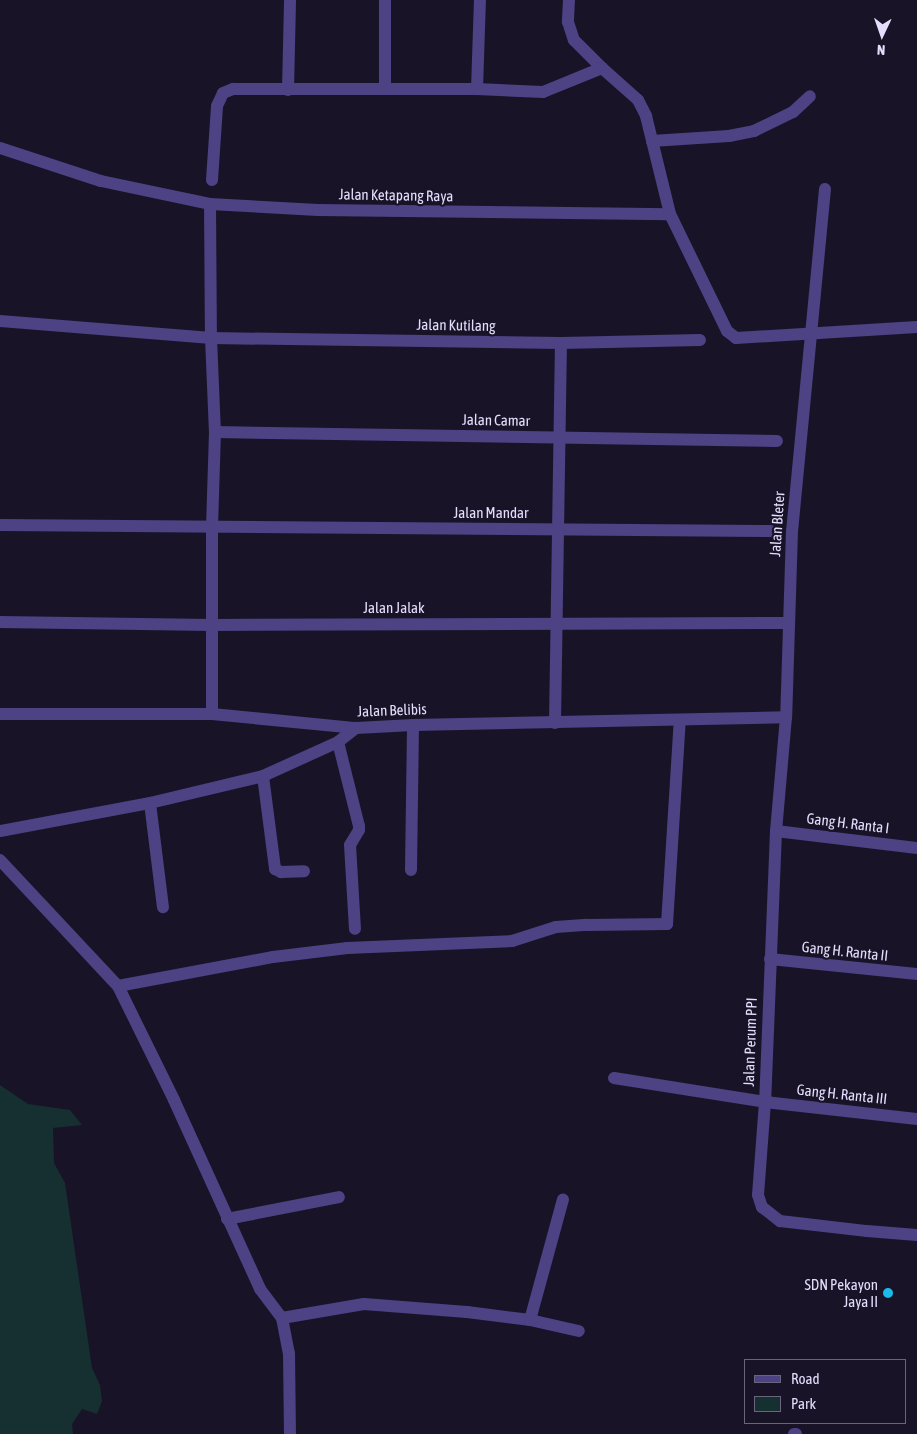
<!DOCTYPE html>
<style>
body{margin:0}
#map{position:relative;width:917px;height:1434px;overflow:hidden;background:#191328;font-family:"Asap Condensed",sans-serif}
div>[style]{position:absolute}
.green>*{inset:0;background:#162f31}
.minor>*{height:12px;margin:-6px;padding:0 6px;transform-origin:6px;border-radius:6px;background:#4d4283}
.dots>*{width:14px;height:14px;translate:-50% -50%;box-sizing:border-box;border:2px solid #191328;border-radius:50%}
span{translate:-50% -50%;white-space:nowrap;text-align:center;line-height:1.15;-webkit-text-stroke:4.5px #191328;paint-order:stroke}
.street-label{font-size:15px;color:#e4ddfc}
.poi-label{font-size:15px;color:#e4ddfc}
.right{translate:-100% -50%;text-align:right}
.legend{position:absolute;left:744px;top:1359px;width:162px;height:65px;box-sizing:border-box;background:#191328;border:1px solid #6a647d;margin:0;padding:6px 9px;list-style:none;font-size:15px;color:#e4ddfc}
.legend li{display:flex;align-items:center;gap:10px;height:25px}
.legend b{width:25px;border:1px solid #6a647d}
.north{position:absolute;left:857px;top:10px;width:50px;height:50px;-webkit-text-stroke:4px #191328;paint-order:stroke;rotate:183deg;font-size:14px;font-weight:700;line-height:20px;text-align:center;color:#e4ddfc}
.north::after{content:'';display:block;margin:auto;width:18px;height:22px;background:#e4ddfc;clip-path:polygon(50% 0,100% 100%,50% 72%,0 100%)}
</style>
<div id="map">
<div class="green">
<i style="clip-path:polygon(0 1085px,28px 1104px,70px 1110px,82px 1125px,53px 1128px,54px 1163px,65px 1183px,92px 1368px,100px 1385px,102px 1401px,97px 1414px,82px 1409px,72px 1424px,73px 1434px,0 1434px)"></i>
</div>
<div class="minor">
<i style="left:569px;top:0;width:22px;rotate:93deg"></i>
<i style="left:568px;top:22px;width:19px;rotate:72deg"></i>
<i style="left:574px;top:40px;width:40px;rotate:45deg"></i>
<i style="left:385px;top:89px;width:89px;rotate:-90deg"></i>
<i style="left:477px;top:89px;width:89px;rotate:-88.1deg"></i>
<i style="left:288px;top:90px;width:90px;rotate:-88.7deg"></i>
<i style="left:652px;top:141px;width:77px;rotate:-3.7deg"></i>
<i style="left:729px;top:136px;width:25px;rotate:-11deg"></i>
<i style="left:754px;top:131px;width:43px;rotate:-26deg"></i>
<i style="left:793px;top:112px;width:23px;rotate:-43deg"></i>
<i style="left:0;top:148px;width:106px;rotate:18.1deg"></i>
<i style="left:101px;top:181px;width:111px;rotate:11.9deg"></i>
<i style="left:210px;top:204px;width:108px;rotate:3.2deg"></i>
<i style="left:318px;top:210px;width:352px;rotate:0.7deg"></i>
<i style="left:670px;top:214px;width:130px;rotate:64deg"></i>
<i style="left:727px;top:331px;width:11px;rotate:38deg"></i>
<i style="left:736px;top:338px;width:181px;rotate:-3.5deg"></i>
<i style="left:212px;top:180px;width:74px;rotate:-86.1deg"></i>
<i style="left:217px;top:106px;width:14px;rotate:-65deg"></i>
<i style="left:223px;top:93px;width:11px;rotate:-22deg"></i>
<i style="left:233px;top:89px;width:244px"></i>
<i style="left:477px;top:89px;width:66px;rotate:2.6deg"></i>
<i style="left:543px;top:92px;width:64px;rotate:-22.1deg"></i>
<i style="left:602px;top:68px;width:48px;rotate:41.6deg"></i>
<i style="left:638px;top:100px;width:18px;rotate:63deg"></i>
<i style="left:646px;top:116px;width:101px;rotate:76.2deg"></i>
<i style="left:825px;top:189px;width:344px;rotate:95.5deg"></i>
<i style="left:792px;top:531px;width:186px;rotate:91.8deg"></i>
<i style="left:786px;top:717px;width:114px;rotate:95deg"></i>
<i style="left:776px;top:831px;width:271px;rotate:92.3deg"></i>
<i style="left:765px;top:1102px;width:93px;rotate:94.3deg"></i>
<i style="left:758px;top:1195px;width:13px;rotate:72deg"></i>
<i style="left:762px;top:1207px;width:23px;rotate:38deg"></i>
<i style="left:780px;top:1221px;width:88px;rotate:6.6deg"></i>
<i style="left:867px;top:1231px;width:50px;rotate:4.6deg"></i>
<i style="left:210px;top:204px;width:134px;rotate:89.6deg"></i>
<i style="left:211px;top:338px;width:94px;rotate:87.6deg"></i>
<i style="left:215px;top:432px;width:96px;rotate:91.8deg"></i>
<i style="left:212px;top:528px;width:186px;rotate:90deg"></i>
<i style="left:0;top:321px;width:212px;rotate:4.6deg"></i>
<i style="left:211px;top:338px;width:350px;rotate:0.8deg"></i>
<i style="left:561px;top:343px;width:139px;rotate:-1.2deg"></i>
<i style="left:215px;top:432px;width:562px;rotate:0.92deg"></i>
<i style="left:0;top:525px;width:771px;rotate:0.45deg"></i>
<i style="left:0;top:622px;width:211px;rotate:0.8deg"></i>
<i style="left:211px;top:625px;width:577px;rotate:-0.2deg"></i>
<i style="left:0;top:714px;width:212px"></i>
<i style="left:212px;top:714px;width:145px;rotate:5.6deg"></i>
<i style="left:356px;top:728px;width:57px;rotate:-3deg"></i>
<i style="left:413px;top:725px;width:373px;rotate:-1.2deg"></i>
<i style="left:555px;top:723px;width:380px;rotate:-89.1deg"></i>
<i style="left:338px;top:742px;width:87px;rotate:76deg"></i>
<i style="left:359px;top:826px;width:4px;rotate:90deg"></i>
<i style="left:359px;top:830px;width:17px;rotate:121deg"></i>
<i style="left:350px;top:845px;width:84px;rotate:86.6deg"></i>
<i style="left:263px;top:776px;width:94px;rotate:82.6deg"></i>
<i style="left:275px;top:869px;width:7px;rotate:27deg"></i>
<i style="left:281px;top:872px;width:23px;rotate:-2deg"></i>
<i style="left:150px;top:803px;width:105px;rotate:82.9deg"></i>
<i style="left:0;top:831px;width:153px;rotate:-10.6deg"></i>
<i style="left:150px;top:803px;width:116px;rotate:-13.4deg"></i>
<i style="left:263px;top:776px;width:82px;rotate:-24.4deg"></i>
<i style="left:338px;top:742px;width:23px;rotate:-38deg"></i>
<i style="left:776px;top:831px;width:142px;rotate:6.9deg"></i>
<i style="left:0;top:860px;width:173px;rotate:46.9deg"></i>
<i style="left:118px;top:986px;width:127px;rotate:63.8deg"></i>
<i style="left:174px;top:1100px;width:208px;rotate:65.5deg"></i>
<i style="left:260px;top:1289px;width:36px;rotate:53deg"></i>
<i style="left:282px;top:1318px;width:36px;rotate:79deg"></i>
<i style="left:289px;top:1353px;width:81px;rotate:89.3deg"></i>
<i style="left:411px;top:870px;width:145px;rotate:-89.2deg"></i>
<i style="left:770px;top:959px;width:148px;rotate:5.8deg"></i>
<i style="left:118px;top:986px;width:158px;rotate:-10.6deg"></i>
<i style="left:273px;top:957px;width:75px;rotate:-6.9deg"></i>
<i style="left:347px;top:948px;width:165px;rotate:-2.4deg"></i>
<i style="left:512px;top:941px;width:46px;rotate:-17.7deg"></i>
<i style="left:556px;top:927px;width:31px;rotate:-4deg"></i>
<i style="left:587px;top:925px;width:80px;rotate:-0.7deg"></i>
<i style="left:667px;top:924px;width:204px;rotate:-86.4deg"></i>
<i style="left:614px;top:1078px;width:153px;rotate:9deg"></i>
<i style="left:765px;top:1102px;width:153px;rotate:6.4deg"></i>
<i style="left:227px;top:1219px;width:114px;rotate:-11.1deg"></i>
<i style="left:282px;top:1318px;width:83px;rotate:-9.7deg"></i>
<i style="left:364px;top:1304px;width:103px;rotate:4.4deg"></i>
<i style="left:467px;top:1312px;width:64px;rotate:7.2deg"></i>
<i style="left:530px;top:1320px;width:50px;rotate:12.7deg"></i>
<i style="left:530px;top:1320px;width:125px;rotate:-74.7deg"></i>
<i style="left:794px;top:1434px;width:2px"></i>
</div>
<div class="dots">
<i style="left:888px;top:1293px;background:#1abbeb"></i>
</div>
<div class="street-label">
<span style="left:396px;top:195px;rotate:1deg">Jalan Ketapang Raya</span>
<span style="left:456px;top:325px;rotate:1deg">Jalan Kutilang</span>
<span style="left:496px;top:420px;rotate:1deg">Jalan Camar</span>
<span style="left:491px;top:513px">Jalan Mandar</span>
<span style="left:777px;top:524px;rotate:-86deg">Jalan Bleter</span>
<span style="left:394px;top:608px">Jalan Jalak</span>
<span style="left:392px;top:710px;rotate:-2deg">Jalan Belibis</span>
<span style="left:848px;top:823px;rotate:7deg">Gang H. Ranta I</span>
<span style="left:845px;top:951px;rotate:6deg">Gang H. Ranta II</span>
<span style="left:750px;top:1042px;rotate:-88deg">Jalan Perum PPI</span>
<span style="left:842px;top:1094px;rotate:6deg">Gang H. Ranta III</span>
</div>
<div class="poi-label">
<span class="right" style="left:878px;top:1293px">SDN Pekayon<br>Jaya II</span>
</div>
<ul class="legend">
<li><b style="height:6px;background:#4d4283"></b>Road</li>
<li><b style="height:14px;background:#162f31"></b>Park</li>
</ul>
<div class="north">N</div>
</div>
